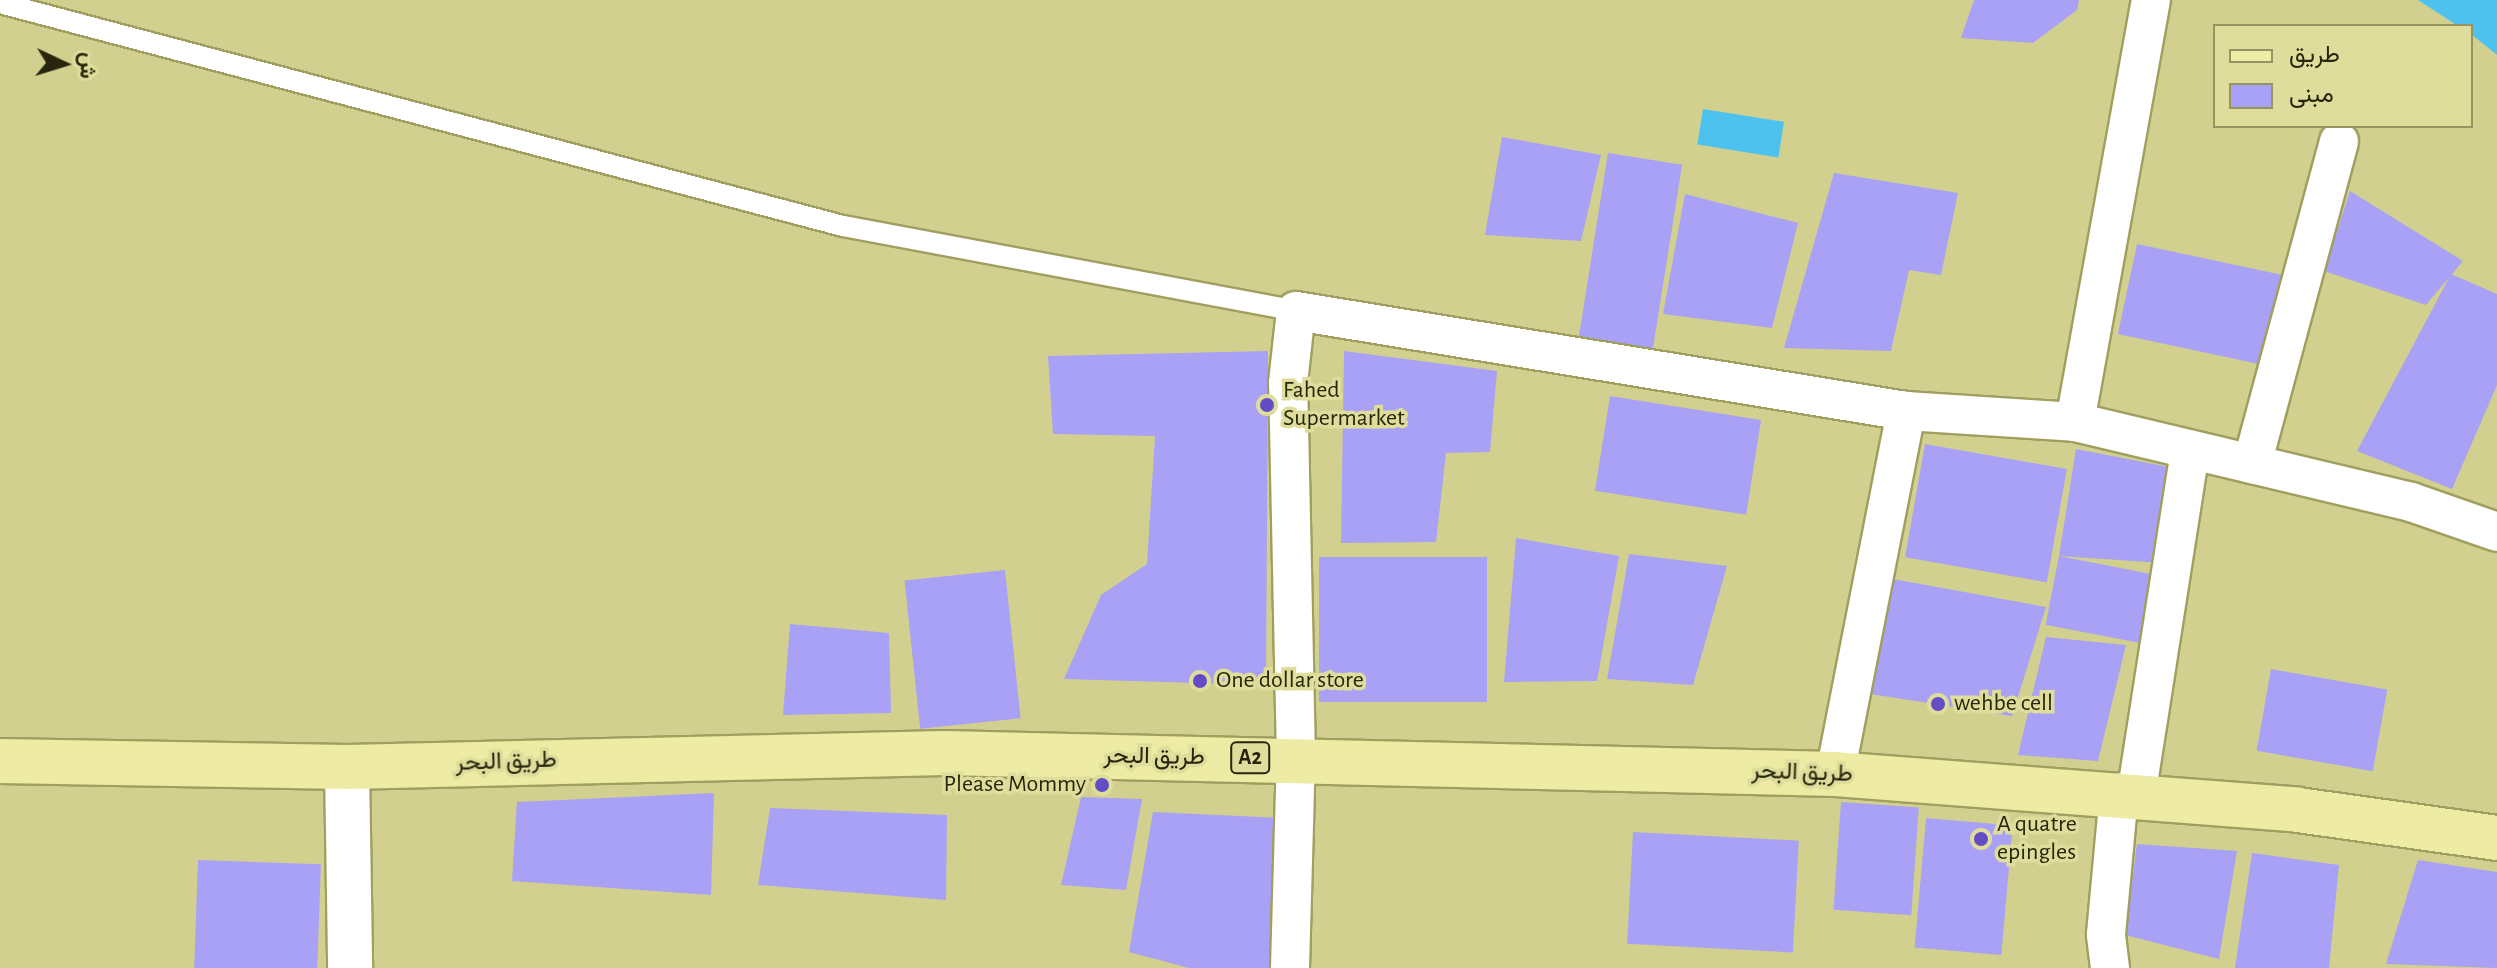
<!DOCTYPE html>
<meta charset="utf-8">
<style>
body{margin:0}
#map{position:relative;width:2497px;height:968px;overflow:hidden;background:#d2d08f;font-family:"Alegreya Sans",Vazirmatn,sans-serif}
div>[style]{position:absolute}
.water>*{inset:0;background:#4dc2ee;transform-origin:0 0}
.building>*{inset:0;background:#a8a1f6;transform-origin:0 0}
.roads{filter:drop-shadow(2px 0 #a19f5f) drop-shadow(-2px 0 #a19f5f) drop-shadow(0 2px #a19f5f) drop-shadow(0 -2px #a19f5f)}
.service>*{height:20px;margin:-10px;padding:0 10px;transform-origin:10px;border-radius:10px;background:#fff}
.minor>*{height:38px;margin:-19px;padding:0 19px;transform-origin:19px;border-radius:19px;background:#fff}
.tertiary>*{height:44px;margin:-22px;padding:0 22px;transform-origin:22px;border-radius:22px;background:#fff}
.primary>*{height:44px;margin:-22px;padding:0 22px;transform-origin:22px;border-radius:22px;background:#eeeba5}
.dots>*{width:22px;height:22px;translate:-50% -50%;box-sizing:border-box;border:4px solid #dfdd9b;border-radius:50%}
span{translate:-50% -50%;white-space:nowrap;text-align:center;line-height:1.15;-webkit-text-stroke:7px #dfdd9b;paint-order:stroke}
.shield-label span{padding:2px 6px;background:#dfdd9b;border:2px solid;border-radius:6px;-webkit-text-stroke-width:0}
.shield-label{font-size:22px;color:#27260c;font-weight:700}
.poi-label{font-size:24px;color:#27260c}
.left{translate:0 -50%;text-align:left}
.right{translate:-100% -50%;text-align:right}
.street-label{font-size:24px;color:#27260c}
.legend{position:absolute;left:2213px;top:24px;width:260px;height:104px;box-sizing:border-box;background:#dfdd9b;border:2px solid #959462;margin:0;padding:10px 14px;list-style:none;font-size:24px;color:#27260c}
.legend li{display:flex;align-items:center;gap:16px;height:40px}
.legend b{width:40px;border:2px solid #959462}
.north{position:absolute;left:24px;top:24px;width:80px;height:80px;-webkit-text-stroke:6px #dfdd9b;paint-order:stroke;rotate:94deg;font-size:22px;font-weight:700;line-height:32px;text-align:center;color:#27260c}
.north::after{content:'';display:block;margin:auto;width:28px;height:36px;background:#27260c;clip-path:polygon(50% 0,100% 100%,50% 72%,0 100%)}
</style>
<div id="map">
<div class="water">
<i style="clip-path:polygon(2418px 0,2497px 0,2497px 55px,2471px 34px,2471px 26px,2458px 26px)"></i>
<i style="left:1703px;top:109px;width:82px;height:36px;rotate:9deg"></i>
</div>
<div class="building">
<i style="clip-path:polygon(1974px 0,2079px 0,2077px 10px,2033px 43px,1961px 38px)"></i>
<i style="clip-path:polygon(1502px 137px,1601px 155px,1581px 241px,1485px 235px)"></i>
<i style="left:1608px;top:153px;width:75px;height:189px;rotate:9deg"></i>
<i style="clip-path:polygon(1834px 173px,1958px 193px,1941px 275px,1909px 270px,1891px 351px,1784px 348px)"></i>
<i style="clip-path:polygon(2350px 191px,2463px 261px,2426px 305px,2324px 271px)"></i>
<i style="clip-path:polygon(1685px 194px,1798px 223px,1772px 328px,1663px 314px)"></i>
<i style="left:2137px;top:244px;width:150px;height:92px;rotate:12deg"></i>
<i style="clip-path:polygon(2451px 274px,2497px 294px,2497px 385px,2452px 489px,2357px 451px)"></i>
<i style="clip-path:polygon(1268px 351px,1266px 685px,1064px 679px,1101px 595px,1147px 564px,1155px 436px,1053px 434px,1048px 356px)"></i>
<i style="clip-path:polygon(1344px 351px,1497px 371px,1490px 452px,1446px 453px,1436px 542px,1341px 543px)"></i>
<i style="left:1610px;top:396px;width:153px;height:96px;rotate:9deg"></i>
<i style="left:1925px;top:444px;width:144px;height:115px;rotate:10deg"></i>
<i style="clip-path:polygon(2076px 449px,2174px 468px,2163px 563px,2059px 556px)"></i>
<i style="clip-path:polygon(1516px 538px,1619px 556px,1597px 681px,1504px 682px)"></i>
<i style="clip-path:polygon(1629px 554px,1727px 566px,1693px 685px,1607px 679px)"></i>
<i style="left:2059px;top:556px;width:99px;height:70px;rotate:11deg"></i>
<i style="left:1319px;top:557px;width:168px;height:145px"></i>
<i style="left:1005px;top:570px;width:149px;height:101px;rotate:84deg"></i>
<i style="clip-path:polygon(1893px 579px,2046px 607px,2012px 716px,1864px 693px)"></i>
<i style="clip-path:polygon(790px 624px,889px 633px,891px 713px,783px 715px)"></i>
<i style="clip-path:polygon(2046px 637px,2126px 645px,2098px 761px,2018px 755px)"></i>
<i style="left:2271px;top:669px;width:118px;height:83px;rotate:10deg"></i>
<i style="clip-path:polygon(714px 793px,711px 895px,512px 881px,517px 802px)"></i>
<i style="clip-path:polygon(1081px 797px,1142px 799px,1126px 890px,1061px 885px)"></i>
<i style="left:1841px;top:802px;width:78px;height:108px;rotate:4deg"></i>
<i style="clip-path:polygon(770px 808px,947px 815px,946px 900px,758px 885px)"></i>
<i style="clip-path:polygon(1153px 812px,1282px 818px,1277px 968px,1189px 968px,1129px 952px)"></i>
<i style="left:1926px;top:818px;width:87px;height:130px;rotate:5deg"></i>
<i style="left:1633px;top:832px;width:166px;height:112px;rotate:3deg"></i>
<i style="clip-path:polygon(2137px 844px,2237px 851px,2219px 959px,2125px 935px)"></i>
<i style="clip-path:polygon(2252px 853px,2339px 865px,2329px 968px,2235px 968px)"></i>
<i style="left:198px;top:860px;width:123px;height:108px;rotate:2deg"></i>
<i style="clip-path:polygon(2418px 860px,2497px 872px,2497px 968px,2386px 964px)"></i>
</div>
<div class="roads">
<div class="service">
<i style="left:0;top:3px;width:872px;rotate:14.82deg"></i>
<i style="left:843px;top:226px;width:461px;rotate:10.6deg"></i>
</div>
<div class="minor">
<i style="left:2075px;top:422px;width:429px;rotate:-79.8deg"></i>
<i style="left:2252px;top:464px;width:334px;rotate:-74.9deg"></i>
<i style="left:1835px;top:774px;width:370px;rotate:-78.9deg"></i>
<i style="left:2136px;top:796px;width:349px;rotate:-81.1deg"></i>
<i style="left:1290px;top:968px;width:210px;rotate:-88.4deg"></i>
<i style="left:1296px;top:758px;width:375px;rotate:-91.2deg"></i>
<i style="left:1288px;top:383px;width:72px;rotate:-83.7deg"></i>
<i style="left:1296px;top:311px;width:618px;rotate:9.31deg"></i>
<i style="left:1906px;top:411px;width:169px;rotate:3.7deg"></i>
<i style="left:2075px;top:422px;width:345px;rotate:13.4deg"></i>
<i style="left:2411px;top:502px;width:91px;rotate:19.2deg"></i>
<i style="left:2110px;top:968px;width:34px;rotate:-97deg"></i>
<i style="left:2106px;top:934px;width:142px;rotate:-84.7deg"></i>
</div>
<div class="tertiary">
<i style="left:347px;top:767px;width:201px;rotate:89.1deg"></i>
</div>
<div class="primary">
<i style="left:0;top:761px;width:347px;rotate:1deg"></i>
<i style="left:347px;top:767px;width:597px;rotate:-1.34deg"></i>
<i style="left:944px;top:753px;width:891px;rotate:1.35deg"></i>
<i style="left:1835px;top:774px;width:464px;rotate:4.4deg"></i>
<i style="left:2298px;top:810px;width:201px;rotate:8deg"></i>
</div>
</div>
<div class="dots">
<i style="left:1267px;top:405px;background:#634cc5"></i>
<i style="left:1200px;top:681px;background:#634cc5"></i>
<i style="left:1938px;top:704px;background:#634cc5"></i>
<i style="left:1102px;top:785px;background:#634cc5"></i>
<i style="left:1981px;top:839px;background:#634cc5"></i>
</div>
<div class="shield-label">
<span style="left:1250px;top:758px">A2</span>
</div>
<div class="poi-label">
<span class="left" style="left:1283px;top:405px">Fahed<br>Supermarket</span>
<span class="left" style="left:1216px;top:681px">One dollar store</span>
<span class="left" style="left:1954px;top:704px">wehbe cell</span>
<span class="right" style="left:1086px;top:785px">Please Mommy</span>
<span class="left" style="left:1997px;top:839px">A quatre<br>epingles</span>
</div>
<div class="street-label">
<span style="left:1154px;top:757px;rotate:1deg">طريق البحر</span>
<span style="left:506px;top:762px;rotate:-2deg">طريق البحر</span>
<span style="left:1802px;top:773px;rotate:2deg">طريق البحر</span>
</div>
<ul class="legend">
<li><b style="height:10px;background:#eeeba5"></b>طريق</li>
<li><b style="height:22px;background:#a8a1f6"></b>مبنى</li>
</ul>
<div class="north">ش</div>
</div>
